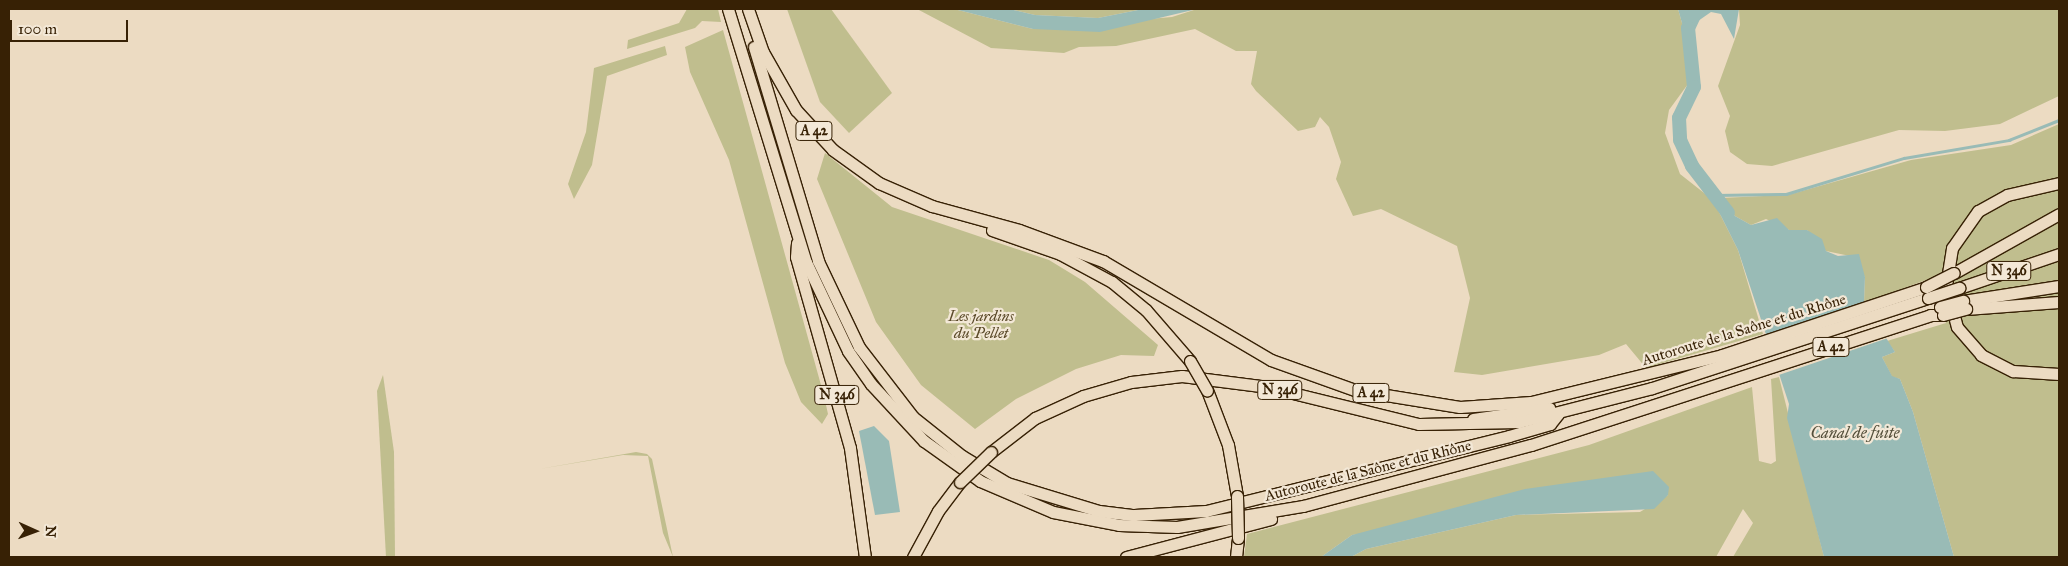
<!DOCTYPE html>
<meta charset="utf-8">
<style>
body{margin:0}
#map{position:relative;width:2068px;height:566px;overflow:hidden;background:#ecdbc2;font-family:"IM FELL Great Primer",serif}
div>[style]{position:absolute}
.green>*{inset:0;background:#c0be8e}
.water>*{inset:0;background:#99bbb6}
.pier>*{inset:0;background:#ecdbc2}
.stream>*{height:2.5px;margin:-1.25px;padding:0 1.25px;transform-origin:1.25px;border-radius:1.25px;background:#99bbb6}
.river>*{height:14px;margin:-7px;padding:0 7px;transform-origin:7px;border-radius:7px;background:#99bbb6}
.roads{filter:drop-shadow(1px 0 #372105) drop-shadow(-1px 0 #372105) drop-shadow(0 1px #372105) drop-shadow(0 -1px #372105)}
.highway>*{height:11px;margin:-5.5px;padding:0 5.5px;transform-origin:5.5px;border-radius:5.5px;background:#ecdbc2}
.bridges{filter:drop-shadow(1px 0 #372105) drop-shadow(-1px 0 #372105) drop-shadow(0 1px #372105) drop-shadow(0 -1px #372105)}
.highway-bridge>*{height:11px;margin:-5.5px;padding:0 5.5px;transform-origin:5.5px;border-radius:5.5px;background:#ecdbc2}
span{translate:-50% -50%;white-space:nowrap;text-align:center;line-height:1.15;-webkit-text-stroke:4.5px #f3e8d7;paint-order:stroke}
.shield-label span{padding:1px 4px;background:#f3e8d7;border:1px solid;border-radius:4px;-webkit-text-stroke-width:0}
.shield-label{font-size:14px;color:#372105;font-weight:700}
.park-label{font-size:15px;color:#594827;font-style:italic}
.street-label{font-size:15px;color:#372105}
.water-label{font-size:16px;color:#544f3a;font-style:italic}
.frame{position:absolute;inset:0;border:10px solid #372105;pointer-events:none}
.north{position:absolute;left:10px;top:506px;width:50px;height:50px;-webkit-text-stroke:4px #f3e8d7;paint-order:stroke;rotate:92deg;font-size:14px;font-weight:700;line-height:20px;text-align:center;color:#372105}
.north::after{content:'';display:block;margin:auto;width:18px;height:22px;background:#372105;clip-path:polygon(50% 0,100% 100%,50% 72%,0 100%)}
.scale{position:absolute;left:10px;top:20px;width:118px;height:22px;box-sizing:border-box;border:2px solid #372105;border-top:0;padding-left:6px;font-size:15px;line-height:18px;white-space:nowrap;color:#372105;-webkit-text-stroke:4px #f3e8d7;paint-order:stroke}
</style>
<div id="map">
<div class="green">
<i style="clip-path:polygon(687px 9px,718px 9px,721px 22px,702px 21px,695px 28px,627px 49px,628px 40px,679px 23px)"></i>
<i style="clip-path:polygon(787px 9px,831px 9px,892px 93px,849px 133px,820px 102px)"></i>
<i style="clip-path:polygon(917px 9px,954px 9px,1033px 29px,1172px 17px,1197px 9px,1678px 9px,1686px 37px,1688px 84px,1669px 110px,1665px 133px,1680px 174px,1713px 200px,1738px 250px,1763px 334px,1646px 368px,1626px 344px,1599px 355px,1482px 375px,1454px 372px,1470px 298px,1457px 246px,1381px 209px,1353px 216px,1336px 179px,1341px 162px,1329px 127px,1320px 117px,1315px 127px,1298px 131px,1256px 91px,1251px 84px,1257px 51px,1236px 51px,1195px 29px,1116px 46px,1079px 47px,1064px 53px,991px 48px)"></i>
<i style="clip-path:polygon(1009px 9px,1143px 9px,1098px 18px,1035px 15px)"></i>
<i style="clip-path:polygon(1739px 9px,2059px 9px,2059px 96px,2000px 124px,1945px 131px,1899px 130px,1772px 166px,1747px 164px,1730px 152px,1725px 131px,1730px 116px,1718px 86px,1740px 25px)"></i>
<i style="clip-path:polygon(723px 30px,824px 396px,828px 414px,822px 424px,801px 402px,785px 363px,729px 160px,690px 72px,685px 47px)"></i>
<i style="clip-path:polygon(665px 46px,667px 55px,607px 76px,592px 165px,574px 199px,568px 184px,586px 132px,594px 68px)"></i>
<i style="clip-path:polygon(2059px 124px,2059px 557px,1954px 557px,1913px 412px,1900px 379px,1892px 377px,1882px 357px,1895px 352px,1887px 341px,1946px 323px,1934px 277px,1864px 303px,1865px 277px,1850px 256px,1826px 251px,1807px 230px,1789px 230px,1766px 219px,1751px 225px,1735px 216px,1721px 198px,1788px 195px,1911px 160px,2011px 145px)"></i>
<i style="clip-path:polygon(825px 153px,892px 207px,1049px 260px,1085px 282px,1158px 345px,1154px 356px,1121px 355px,1076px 369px,1016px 399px,975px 429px,921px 385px,876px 322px,817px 179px)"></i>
<i style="clip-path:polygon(383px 375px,394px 452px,395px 557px,386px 557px,377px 391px)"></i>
<i style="clip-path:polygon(1779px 377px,1824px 557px,1733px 557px,1753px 523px,1743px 509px,1716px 557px,1351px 557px,1366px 549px,1516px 515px,1640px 512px,1668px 495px,1352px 535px,1321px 557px,1244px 557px,1247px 534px,1589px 445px,1752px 387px,1759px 461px,1771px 464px,1776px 461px,1771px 379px)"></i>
<i style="clip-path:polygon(636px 452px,647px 454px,652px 459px,673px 557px,663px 533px,648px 456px,623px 455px,539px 469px)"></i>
</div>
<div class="water">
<i style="clip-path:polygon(954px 9px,1009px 9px,1035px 15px,1098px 18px,1143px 9px,1197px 9px,1100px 32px,1033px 29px)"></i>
<i style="clip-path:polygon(1678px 9px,1739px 9px,1734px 39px,1721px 14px,1711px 12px,1688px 28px,1686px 37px)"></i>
<i style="clip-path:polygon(1721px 198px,1735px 216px,1751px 225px,1777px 218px,1789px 230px,1807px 230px,1822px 239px,1826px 251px,1838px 256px,1859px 254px,1865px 277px,1864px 303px,1895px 352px,1882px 357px,1892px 376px,1900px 379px,1913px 412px,1954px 557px,1824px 557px,1787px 418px,1789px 404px,1738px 250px,1713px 200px)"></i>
<i style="clip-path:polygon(874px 426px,889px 441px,900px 512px,875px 515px,859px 431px)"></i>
<i style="clip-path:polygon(1653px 471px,1669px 487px,1668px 495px,1654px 509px,1516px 515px,1366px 549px,1351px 557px,1321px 557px,1352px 535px,1525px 489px)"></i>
</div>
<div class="pier">
<i style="clip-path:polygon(1876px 317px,1888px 338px,1776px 376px,1762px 337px)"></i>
</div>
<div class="stream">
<i style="left:1715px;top:195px;width:71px;rotate:-0.8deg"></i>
<i style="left:1786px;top:194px;width:123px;rotate:-17deg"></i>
<i style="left:1904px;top:158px;width:107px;rotate:-9.7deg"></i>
<i style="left:2009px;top:140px;width:54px;rotate:-21.8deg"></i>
</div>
<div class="river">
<i style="left:1697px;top:9px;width:21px;rotate:115deg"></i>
<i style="left:1688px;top:28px;width:59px;rotate:84.2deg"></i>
<i style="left:1694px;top:87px;width:34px;rotate:116deg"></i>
<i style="left:1679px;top:118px;width:22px;rotate:87deg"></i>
<i style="left:1680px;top:140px;width:29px;rotate:65deg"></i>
<i style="left:1692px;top:166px;width:59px;rotate:52.5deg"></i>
</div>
<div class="roads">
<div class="highway">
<i style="left:728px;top:9px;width:265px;rotate:72.9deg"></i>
<i style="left:806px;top:262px;width:98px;rotate:64.7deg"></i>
<i style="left:848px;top:351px;width:40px;rotate:55.1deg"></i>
<i style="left:871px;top:384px;width:78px;rotate:47.1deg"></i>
<i style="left:924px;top:441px;width:69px;rotate:35.5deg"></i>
<i style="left:980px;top:481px;width:79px;rotate:23deg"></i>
<i style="left:1053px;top:512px;width:67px;rotate:11.1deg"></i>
<i style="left:1119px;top:525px;width:58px;rotate:2deg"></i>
<i style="left:1177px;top:527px;width:128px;rotate:-9.5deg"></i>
<i style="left:1303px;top:506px;width:236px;rotate:-15deg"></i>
<i style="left:1531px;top:445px;width:420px;rotate:-18deg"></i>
<i style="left:1930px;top:315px;width:13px"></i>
<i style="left:748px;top:9px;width:46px;rotate:70.8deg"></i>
<i style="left:763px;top:52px;width:67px;rotate:60.4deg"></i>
<i style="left:796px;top:110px;width:54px;rotate:47.2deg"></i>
<i style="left:833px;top:150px;width:57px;rotate:35.7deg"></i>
<i style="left:879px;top:183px;width:58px;rotate:23.5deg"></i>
<i style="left:932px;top:206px;width:90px;rotate:15.4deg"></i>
<i style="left:1019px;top:230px;width:90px;rotate:20.3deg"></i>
<i style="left:1103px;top:261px;width:195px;rotate:30.5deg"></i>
<i style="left:1271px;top:360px;width:89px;rotate:19.7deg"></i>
<i style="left:1355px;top:390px;width:106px;rotate:9.2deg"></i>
<i style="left:1460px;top:407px;width:71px;rotate:-4deg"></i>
<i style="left:1531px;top:402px;width:197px;rotate:-13.8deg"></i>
<i style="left:1722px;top:355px;width:215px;rotate:-18.4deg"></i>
<i style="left:754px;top:47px;width:223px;rotate:73.3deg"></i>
<i style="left:818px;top:261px;width:95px;rotate:64.5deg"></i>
<i style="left:859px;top:347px;width:88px;rotate:52.4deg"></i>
<i style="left:913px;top:417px;width:63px;rotate:38.5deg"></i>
<i style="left:962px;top:456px;width:52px;rotate:31deg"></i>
<i style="left:1007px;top:483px;width:96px;rotate:16.9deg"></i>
<i style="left:1099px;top:511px;width:35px;rotate:7deg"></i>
<i style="left:1134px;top:515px;width:72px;rotate:-3.2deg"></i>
<i style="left:1206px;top:511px;width:312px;rotate:-13.9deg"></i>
<i style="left:1509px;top:436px;width:43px;rotate:-16.3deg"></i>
<i style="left:1550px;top:424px;width:13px;rotate:-51deg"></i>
<i style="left:2059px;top:183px;width:53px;rotate:167deg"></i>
<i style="left:2007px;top:195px;width:33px;rotate:151deg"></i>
<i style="left:1978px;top:211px;width:45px;rotate:125.1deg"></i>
<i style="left:1952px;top:248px;width:38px;rotate:99deg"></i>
<i style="left:1946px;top:286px;width:42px;rotate:75deg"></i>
<i style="left:1957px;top:327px;width:37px;rotate:49deg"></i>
<i style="left:1981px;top:355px;width:36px;rotate:27deg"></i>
<i style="left:2013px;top:371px;width:46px;rotate:3.7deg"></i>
<i style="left:992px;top:230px;width:72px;rotate:19.4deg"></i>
<i style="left:1060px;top:254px;width:59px;rotate:28.3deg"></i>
<i style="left:1112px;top:282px;width:44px;rotate:39.5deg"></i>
<i style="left:1146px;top:310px;width:67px;rotate:49.2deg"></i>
<i style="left:797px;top:243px;width:14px;rotate:94deg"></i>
<i style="left:796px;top:257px;width:198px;rotate:74.2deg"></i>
<i style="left:850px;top:448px;width:110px;rotate:82.2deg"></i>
<i style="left:1954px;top:273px;width:120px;rotate:-29.3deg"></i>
<i style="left:1959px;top:288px;width:106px;rotate:-18.8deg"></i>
<i style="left:1963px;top:301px;width:97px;rotate:-8.9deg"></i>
<i style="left:1966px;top:309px;width:93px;rotate:-4.3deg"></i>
<i style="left:1207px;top:390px;width:59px;rotate:69.1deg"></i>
<i style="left:1228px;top:445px;width:52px;rotate:80deg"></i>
<i style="left:1473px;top:419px;width:77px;rotate:-8.2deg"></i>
<i style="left:991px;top:452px;width:56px;rotate:-37.7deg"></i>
<i style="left:1035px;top:418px;width:53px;rotate:-24.6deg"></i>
<i style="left:1083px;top:396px;width:50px;rotate:-16.3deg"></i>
<i style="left:1131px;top:382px;width:51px;rotate:-6.7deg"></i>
<i style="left:1182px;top:376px;width:87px;rotate:7.3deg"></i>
<i style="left:1268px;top:387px;width:155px;rotate:13.8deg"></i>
<i style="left:1419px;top:424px;width:100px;rotate:-1.1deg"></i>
<i style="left:1519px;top:422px;width:137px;rotate:-14.3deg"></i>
<i style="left:1652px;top:388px;width:290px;rotate:-18.1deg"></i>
<i style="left:913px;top:557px;width:52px;rotate:-61.5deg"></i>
<i style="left:938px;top:511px;width:36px;rotate:-53deg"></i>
<i style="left:1126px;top:557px;width:150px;rotate:-14.7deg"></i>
<i style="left:1236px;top:557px;width:19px;rotate:-84deg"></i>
</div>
</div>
<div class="bridges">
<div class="highway-bridge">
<i style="left:1926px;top:287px;width:31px;rotate:-27deg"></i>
<i style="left:1928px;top:298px;width:33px;rotate:-18deg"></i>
<i style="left:1940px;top:307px;width:24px;rotate:-15deg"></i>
<i style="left:1943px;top:315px;width:24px;rotate:-15deg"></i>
<i style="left:1190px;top:361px;width:34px;rotate:60deg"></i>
<i style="left:960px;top:482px;width:43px;rotate:-44.1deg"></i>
<i style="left:1237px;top:496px;width:42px;rotate:88.6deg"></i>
</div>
</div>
<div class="shield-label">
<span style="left:814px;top:131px">A 42</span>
<span style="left:2009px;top:271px">N 346</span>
<span style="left:1831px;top:347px">A 42</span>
<span style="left:1280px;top:390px">N 346</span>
<span style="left:1371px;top:393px">A 42</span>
<span style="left:837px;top:395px">N 346</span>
</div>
<div class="park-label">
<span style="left:981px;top:325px">Les jardins<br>du Pellet</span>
</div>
<div class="street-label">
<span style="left:1744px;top:330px;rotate:-17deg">Autoroute de la Saône et du Rhône</span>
<span style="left:1368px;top:471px;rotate:-14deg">Autoroute de la Saône et du Rhône</span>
</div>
<div class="water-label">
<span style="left:1855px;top:433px">Canal de fuite</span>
</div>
<div class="frame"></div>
<div class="north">N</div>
<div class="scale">100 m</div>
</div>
